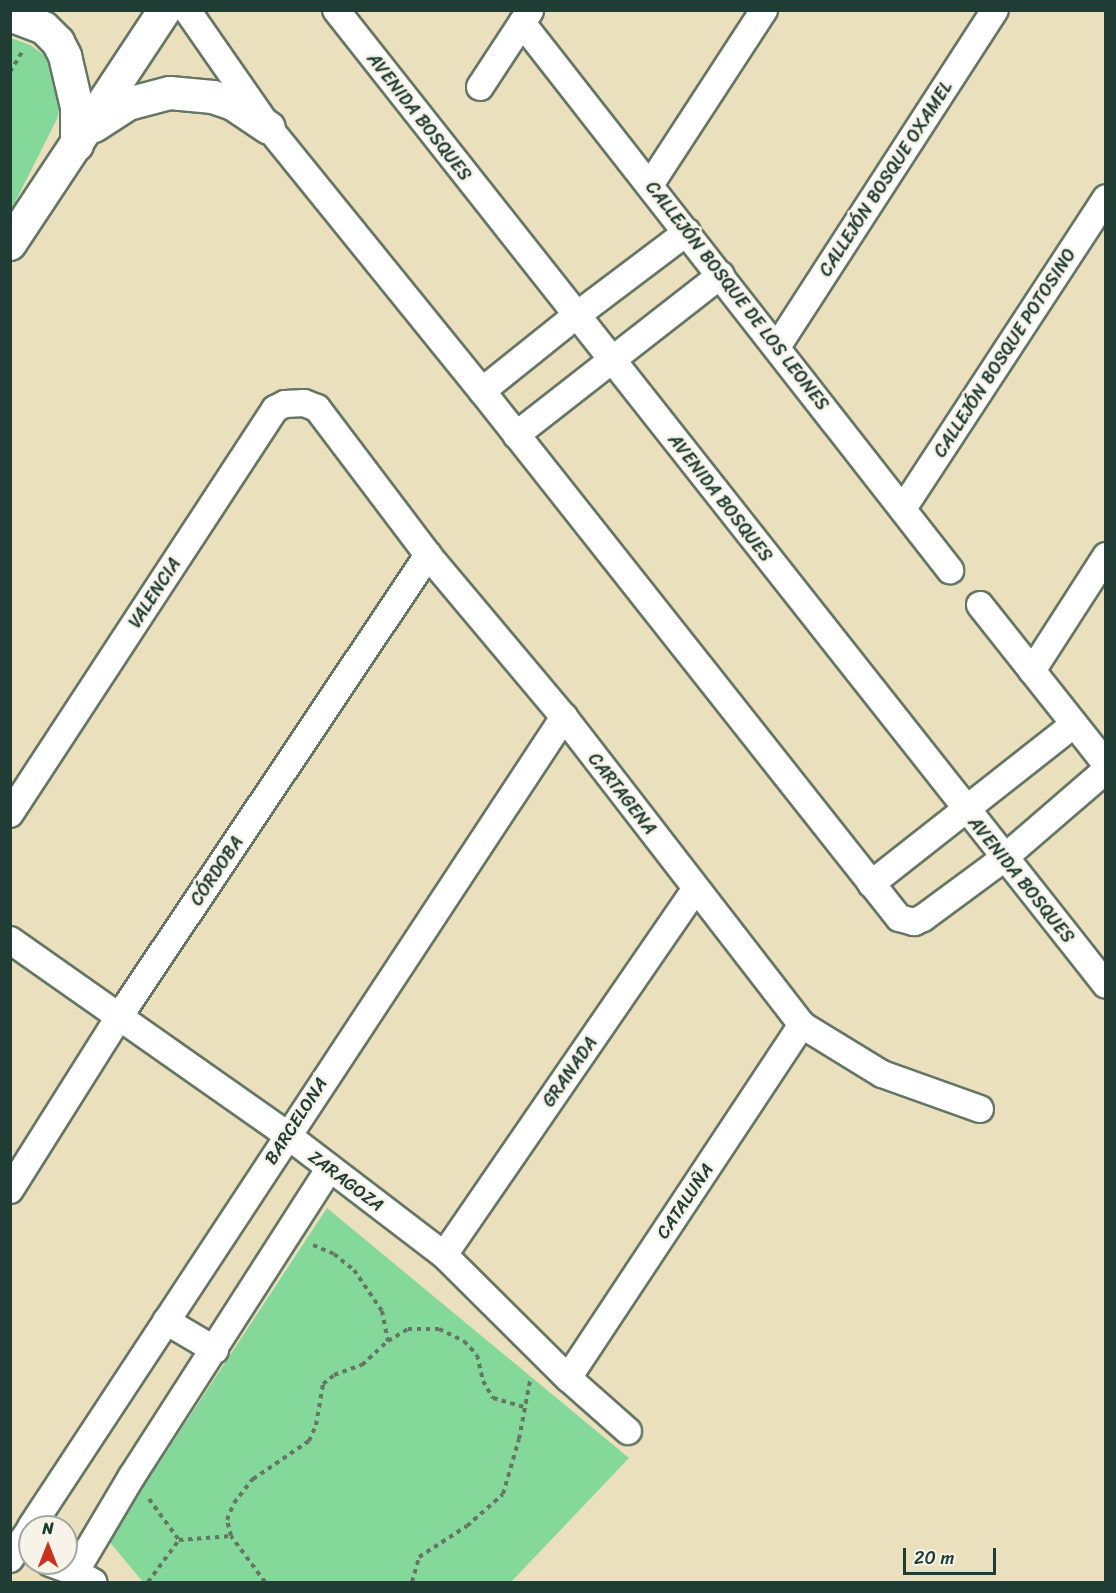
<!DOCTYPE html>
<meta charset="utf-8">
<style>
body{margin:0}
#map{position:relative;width:1116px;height:1593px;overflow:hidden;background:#ebe0bd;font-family:Sriracha,sans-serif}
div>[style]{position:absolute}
.green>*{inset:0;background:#84d89a}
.path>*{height:4px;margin-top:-2px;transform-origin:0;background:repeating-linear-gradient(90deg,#667664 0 4.5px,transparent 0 9px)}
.roads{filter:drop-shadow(2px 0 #667664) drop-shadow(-2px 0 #667664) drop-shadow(0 2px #667664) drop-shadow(0 -2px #667664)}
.minor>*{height:26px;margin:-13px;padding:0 13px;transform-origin:13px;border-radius:13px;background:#fff}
.tertiary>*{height:32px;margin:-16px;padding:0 16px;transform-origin:16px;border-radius:16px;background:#fff}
span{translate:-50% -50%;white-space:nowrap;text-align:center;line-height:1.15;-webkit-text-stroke:5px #f7f3e8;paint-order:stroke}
.street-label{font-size:18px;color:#1f3d34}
.frame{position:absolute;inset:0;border:12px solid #1f3d34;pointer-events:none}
.north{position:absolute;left:18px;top:1515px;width:60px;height:60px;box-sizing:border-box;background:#f7f3e8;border:2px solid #a1aaa0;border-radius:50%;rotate:0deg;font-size:16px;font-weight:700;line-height:24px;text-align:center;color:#1f3d34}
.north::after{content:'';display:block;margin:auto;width:21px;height:27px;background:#c8321e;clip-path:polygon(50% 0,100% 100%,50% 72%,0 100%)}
.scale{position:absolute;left:903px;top:1548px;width:93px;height:27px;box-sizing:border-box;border:3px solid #1f3d34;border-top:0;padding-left:8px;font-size:18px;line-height:21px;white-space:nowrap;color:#1f3d34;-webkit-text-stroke:4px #f7f3e8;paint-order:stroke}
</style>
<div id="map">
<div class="green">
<i style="clip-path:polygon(11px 38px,30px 45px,44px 55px,62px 98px,57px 119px,11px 210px)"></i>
<i style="clip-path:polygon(327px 1208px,629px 1458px,511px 1582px,143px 1582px,108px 1540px)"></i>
</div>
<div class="path">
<i style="left:10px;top:72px;width:23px;rotate:-59deg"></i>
<i style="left:10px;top:112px;width:18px;rotate:90deg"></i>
<i style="left:313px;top:1245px;width:23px;rotate:23deg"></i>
<i style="left:334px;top:1254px;width:26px;rotate:39deg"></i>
<i style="left:354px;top:1270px;width:50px;rotate:55.7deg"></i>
<i style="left:382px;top:1311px;width:31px;rotate:79deg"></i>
<i style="left:149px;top:1499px;width:51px;rotate:53.8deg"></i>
<i style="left:148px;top:1582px;width:52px;rotate:-53.6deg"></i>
<i style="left:179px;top:1540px;width:52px;rotate:-4.4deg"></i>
<i style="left:265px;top:1582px;width:57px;rotate:-126.5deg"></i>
<i style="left:231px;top:1536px;width:16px;rotate:-104deg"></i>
<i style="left:227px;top:1520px;width:18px;rotate:-68deg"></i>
<i style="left:234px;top:1503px;width:31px;rotate:-52deg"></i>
<i style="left:253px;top:1479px;width:68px;rotate:-34.2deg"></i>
<i style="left:309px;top:1441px;width:17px;rotate:-66deg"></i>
<i style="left:316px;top:1425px;width:42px;rotate:-80.3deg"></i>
<i style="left:323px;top:1384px;width:14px;rotate:-39deg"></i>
<i style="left:334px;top:1375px;width:30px;rotate:-20deg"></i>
<i style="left:362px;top:1365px;width:35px;rotate:-43deg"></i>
<i style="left:388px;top:1341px;width:23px;rotate:-31deg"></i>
<i style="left:408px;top:1329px;width:31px"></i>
<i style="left:439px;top:1329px;width:28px;rotate:26deg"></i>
<i style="left:464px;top:1341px;width:19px;rotate:47deg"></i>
<i style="left:477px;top:1355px;width:27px;rotate:77deg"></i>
<i style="left:483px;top:1381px;width:20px;rotate:60deg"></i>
<i style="left:493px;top:1398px;width:33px;rotate:16deg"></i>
<i style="left:412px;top:1582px;width:26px;rotate:-74deg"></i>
<i style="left:419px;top:1557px;width:57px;rotate:-32.9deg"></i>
<i style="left:467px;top:1526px;width:48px;rotate:-41.6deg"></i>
<i style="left:503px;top:1494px;width:57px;rotate:-73.8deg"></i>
<i style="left:519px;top:1439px;width:59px;rotate:-79.3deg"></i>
</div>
<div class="roads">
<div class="minor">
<i style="left:187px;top:10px;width:144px;rotate:55.2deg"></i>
<i style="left:269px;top:128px;width:338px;rotate:51deg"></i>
<i style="left:482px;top:391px;width:672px;rotate:51.65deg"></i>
<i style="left:899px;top:918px;width:16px;rotate:15deg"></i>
<i style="left:914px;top:922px;width:10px;rotate:-24deg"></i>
<i style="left:923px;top:918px;width:99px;rotate:-36.4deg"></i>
<i style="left:1003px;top:859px;width:136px;rotate:-40.8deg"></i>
<i style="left:336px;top:10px;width:1242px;rotate:51.7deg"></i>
<i style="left:522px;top:23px;width:695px;rotate:51.96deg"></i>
<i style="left:480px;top:87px;width:91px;rotate:-56.7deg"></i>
<i style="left:650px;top:185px;width:209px;rotate:-56.9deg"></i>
<i style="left:777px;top:347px;width:401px;rotate:-57.1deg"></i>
<i style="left:482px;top:391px;width:122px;rotate:-38.7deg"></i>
<i style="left:577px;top:315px;width:138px;rotate:-37deg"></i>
<i style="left:516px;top:435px;width:260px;rotate:-38deg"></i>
<i style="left:904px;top:507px;width:369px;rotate:-56.8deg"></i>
<i style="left:980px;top:605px;width:203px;rotate:51.6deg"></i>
<i style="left:1032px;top:671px;width:137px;rotate:-57.2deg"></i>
<i style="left:10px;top:814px;width:484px;rotate:-56.8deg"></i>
<i style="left:275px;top:409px;width:11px;rotate:-27deg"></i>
<i style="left:285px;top:404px;width:19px;rotate:-3deg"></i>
<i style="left:304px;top:403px;width:14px;rotate:21deg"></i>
<i style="left:317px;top:408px;width:184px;rotate:52.9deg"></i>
<i style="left:428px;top:555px;width:212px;rotate:50deg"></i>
<i style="left:564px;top:717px;width:389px;rotate:52.3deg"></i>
<i style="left:802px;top:1025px;width:94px;rotate:31.5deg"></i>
<i style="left:882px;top:1074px;width:104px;rotate:19.7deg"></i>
<i style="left:871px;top:884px;width:258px;rotate:-38.2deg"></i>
<i style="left:10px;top:940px;width:339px;rotate:35.1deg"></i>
<i style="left:287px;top:1135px;width:198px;rotate:37.4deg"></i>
<i style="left:444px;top:1255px;width:175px;rotate:44.8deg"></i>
<i style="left:568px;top:1378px;width:80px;rotate:41.5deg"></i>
<i style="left:10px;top:1190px;width:204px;rotate:-57.8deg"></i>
<i style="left:119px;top:1017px;width:556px;rotate:-56.22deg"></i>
<i style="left:444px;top:1255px;width:444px;rotate:-55.5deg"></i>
<i style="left:166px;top:1321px;width:57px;rotate:30.6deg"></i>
<i style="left:568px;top:1378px;width:424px;rotate:-56.5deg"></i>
<i style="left:31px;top:1527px;width:970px;rotate:-56.65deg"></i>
<i style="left:10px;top:1559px;width:36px;rotate:-56deg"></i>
<i style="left:50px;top:1563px;width:27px;rotate:20deg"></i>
<i style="left:75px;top:1572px;width:21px;rotate:29deg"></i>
<i style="left:75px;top:1572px;width:112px;rotate:-59.3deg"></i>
<i style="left:132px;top:1476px;width:365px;rotate:-57.3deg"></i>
</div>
<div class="tertiary">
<i style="left:10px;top:15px;width:36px;rotate:21deg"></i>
<i style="left:44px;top:28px;width:20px;rotate:45deg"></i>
<i style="left:58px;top:42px;width:16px;rotate:63deg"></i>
<i style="left:65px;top:56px;width:52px;rotate:76.8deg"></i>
<i style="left:77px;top:107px;width:38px;rotate:90deg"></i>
<i style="left:94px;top:126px;width:40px;rotate:-32.9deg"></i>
<i style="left:128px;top:104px;width:43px;rotate:-14.7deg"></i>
<i style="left:170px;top:93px;width:43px;rotate:5.3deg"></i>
<i style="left:213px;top:97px;width:21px;rotate:19deg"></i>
<i style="left:233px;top:104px;width:43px;rotate:33.7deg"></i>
<i style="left:10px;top:244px;width:281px;rotate:-56.5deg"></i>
</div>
</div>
<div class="street-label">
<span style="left:419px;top:117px;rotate:52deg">AVENIDA BOSQUES</span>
<span style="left:886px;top:179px;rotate:-57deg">CALLEJÓN BOSQUE OXAMEL</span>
<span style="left:737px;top:296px;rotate:52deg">CALLEJÓN BOSQUE DE LOS LEONES</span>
<span style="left:1005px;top:353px;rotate:-57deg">CALLEJÓN BOSQUE POTOSINO</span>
<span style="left:720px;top:498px;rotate:52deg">AVENIDA BOSQUES</span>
<span style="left:155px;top:593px;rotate:-57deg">VALENCIA</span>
<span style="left:622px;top:794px;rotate:52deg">CARTAGENA</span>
<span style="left:217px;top:871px;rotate:-56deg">CÓRDOBA</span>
<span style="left:1021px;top:880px;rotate:51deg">AVENIDA BOSQUES</span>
<span style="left:570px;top:1072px;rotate:-55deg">GRANADA</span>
<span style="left:296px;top:1121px;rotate:-57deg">BARCELONA</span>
<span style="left:346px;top:1181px;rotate:37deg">ZARAGOZA</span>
<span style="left:685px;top:1201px;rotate:-56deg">CATALUÑA</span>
</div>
<div class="frame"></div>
<div class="north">N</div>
<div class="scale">20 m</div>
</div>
